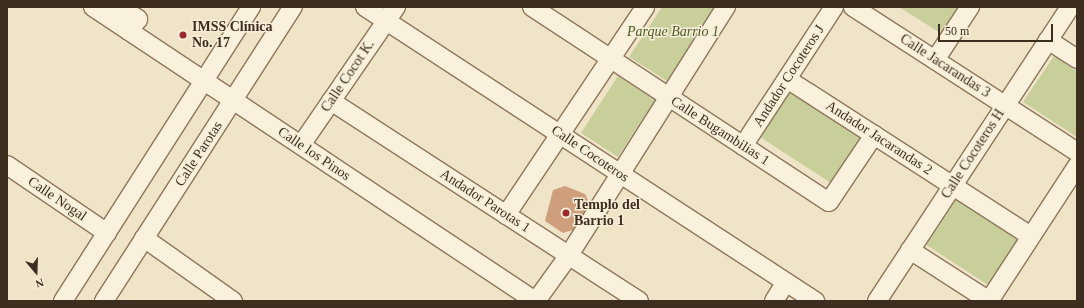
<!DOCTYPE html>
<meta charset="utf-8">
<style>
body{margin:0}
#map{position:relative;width:1084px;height:308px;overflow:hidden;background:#f0e4c8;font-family:Georgia,serif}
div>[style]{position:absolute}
.green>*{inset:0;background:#c9cf9b;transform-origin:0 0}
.building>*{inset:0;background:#cf9f7d}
.roads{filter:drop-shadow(1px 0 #8d765c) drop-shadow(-1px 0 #8d765c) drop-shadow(0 1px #8d765c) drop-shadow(0 -1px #8d765c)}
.minor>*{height:18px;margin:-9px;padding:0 9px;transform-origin:9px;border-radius:9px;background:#faf1dc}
.dots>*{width:11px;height:11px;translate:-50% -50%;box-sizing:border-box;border:2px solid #f7eed8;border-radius:50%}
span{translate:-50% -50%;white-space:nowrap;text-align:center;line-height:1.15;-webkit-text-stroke:3px #f7eed8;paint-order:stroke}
.poi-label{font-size:14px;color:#3d2e20;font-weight:700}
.left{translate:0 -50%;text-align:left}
.park-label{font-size:14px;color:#4d5a26;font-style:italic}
.street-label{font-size:14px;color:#3d2e20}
.frame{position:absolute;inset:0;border:8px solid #3d2e20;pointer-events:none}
.north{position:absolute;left:16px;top:252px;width:40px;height:40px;-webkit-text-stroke:3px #f7eed8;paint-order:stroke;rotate:161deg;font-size:11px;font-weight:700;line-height:16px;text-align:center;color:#3d2e20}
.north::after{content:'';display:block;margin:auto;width:14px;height:18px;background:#3d2e20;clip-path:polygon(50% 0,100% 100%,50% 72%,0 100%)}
.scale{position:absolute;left:938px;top:24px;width:115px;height:18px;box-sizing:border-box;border:2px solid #3d2e20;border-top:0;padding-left:5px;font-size:12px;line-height:14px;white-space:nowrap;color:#3d2e20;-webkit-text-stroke:3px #f7eed8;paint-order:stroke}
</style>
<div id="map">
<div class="green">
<i style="clip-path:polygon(662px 7px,716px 7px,667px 81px,629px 57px)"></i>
<i style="clip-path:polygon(899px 7px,959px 7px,942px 34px)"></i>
<i style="clip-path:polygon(1054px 56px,1077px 71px,1077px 137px,1023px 102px)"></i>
<i style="left:618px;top:76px;width:44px;height:68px;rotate:33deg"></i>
<i style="left:789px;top:89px;width:92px;height:56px;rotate:33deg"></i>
<i style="left:957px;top:198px;width:74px;height:56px;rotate:33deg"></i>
</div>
<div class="building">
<i style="clip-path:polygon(565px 186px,585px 194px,590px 205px,573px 230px,563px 233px,545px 221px,553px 190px)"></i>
</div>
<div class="roads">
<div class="minor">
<i style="left:93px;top:7px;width:531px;rotate:33.63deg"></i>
<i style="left:120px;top:7px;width:22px;rotate:34deg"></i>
<i style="left:138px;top:19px;width:15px;rotate:127deg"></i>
<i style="left:365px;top:7px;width:538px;rotate:33.16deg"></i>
<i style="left:532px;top:7px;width:355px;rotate:33.3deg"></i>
<i style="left:829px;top:202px;width:81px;rotate:-56.1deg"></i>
<i style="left:853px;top:7px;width:267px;rotate:32.9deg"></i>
<i style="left:1048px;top:40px;width:35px;rotate:33deg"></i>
<i style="left:935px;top:60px;width:64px;rotate:-56.6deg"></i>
<i style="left:787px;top:79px;width:290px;rotate:32.8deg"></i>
<i style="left:331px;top:101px;width:367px;rotate:33deg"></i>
<i style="left:301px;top:145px;width:168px;rotate:-55.5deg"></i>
<i style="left:743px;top:146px;width:166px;rotate:-56.8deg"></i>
<i style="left:7px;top:165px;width:121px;rotate:34.2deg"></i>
<i style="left:506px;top:215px;width:250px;rotate:-56.2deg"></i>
<i style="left:144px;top:238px;width:109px;rotate:35.3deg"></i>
<i style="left:910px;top:250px;width:94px;rotate:32.8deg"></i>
<i style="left:63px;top:301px;width:349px;rotate:-57.4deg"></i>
<i style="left:104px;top:301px;width:350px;rotate:-57.3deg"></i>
<i style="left:536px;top:301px;width:57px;rotate:-54.3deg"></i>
<i style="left:569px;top:255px;width:294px;rotate:-57.7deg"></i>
<i style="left:774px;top:301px;width:22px;rotate:-58deg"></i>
<i style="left:877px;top:301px;width:352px;rotate:-56.7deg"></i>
<i style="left:989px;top:301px;width:161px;rotate:-56.9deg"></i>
</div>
</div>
<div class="dots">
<i style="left:183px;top:35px;background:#9e2a2b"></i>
<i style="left:566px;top:213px;background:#9e2a2b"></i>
</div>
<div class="poi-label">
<span class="left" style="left:192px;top:35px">IMSS Clínica<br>No. 17</span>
<span class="left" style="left:574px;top:213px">Templo del<br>Barrio 1</span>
</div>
<div class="park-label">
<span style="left:673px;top:32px">Parque Barrio 1</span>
</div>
<div class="street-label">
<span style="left:945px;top:66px;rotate:33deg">Calle Jacarandas 3</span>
<span style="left:348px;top:76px;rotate:-56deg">Calle Cocot K.</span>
<span style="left:789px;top:76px;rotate:-57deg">Andador Cocoteros J</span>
<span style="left:720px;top:131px;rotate:33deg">Calle Bugambilias 1</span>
<span style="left:879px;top:138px;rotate:33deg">Andador Jacarandas 2</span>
<span style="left:199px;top:154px;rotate:-57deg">Calle Parotas</span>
<span style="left:314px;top:154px;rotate:34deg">Calle los Pinos</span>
<span style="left:590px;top:154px;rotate:34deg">Calle Cocoteros</span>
<span style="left:973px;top:154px;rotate:-57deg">Calle Cocoteros H</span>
<span style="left:57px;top:199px;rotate:34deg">Calle Nogal</span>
<span style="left:485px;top:201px;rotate:33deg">Andador Parotas 1</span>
</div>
<div class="frame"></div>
<div class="north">N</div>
<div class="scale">50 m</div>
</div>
